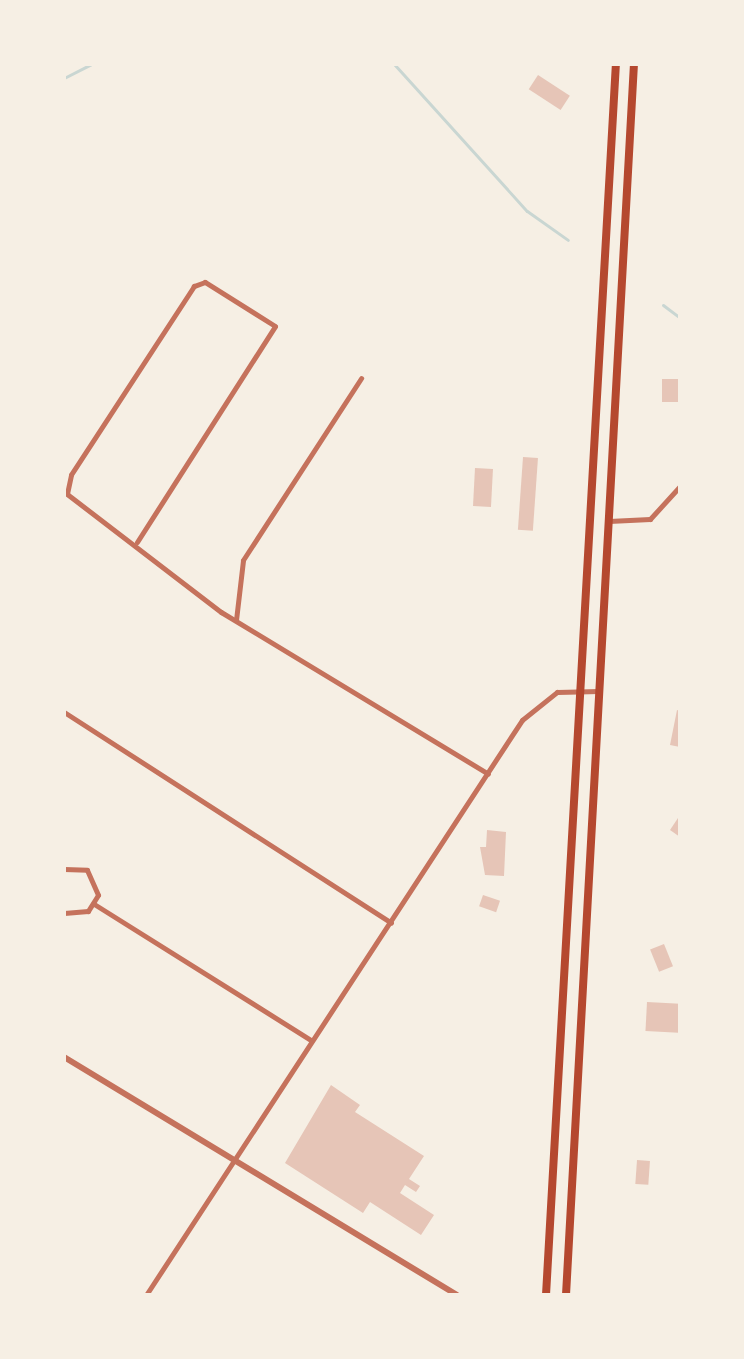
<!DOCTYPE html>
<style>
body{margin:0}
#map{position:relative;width:744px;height:1359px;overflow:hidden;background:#f6efe4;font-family:"Crimson Pro",serif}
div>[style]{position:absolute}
.stream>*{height:3px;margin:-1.5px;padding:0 1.5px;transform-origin:1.5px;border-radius:1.5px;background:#c9d6d2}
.building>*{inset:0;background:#e6c5b7;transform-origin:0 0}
.minor>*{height:5px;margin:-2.5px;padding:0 2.5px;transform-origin:2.5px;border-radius:2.5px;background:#c5725c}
.tertiary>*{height:6px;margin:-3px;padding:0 3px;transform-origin:3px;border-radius:3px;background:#c5725c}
.trunk>*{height:8px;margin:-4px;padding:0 4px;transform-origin:4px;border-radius:4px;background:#b5482f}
span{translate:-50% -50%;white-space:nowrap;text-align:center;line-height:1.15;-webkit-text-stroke:8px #f6efe4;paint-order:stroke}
.frame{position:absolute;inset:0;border:66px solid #f6efe4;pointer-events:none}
</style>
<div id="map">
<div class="stream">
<i style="left:394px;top:64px;width:198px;rotate:47.9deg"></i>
<i style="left:527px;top:211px;width:50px;rotate:35.3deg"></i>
<i style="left:64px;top:78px;width:30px;rotate:-27deg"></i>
<i style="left:663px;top:305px;width:21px;rotate:37deg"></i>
</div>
<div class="building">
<i style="left:538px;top:75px;width:38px;height:17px;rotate:33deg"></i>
<i style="left:662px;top:379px;width:18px;height:23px"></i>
<i style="left:523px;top:457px;width:15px;height:73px;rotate:4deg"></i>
<i style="left:475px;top:468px;width:18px;height:38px;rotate:3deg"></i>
<i style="clip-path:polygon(677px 710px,680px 711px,680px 747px,670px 745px)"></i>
<i style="clip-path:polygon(680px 815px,680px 837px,670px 830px)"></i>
<i style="clip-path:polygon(487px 830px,506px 832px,504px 876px,485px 875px,480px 847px,486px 847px)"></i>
<i style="left:483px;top:895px;width:18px;height:12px;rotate:19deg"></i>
<i style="left:664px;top:944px;width:24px;height:15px;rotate:68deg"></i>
<i style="left:647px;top:1002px;width:33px;height:29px;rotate:3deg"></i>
<i style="clip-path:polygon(331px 1085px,360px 1105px,355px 1112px,424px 1156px,409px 1179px,420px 1186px,416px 1192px,405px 1185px,400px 1193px,434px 1215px,421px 1235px,370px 1202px,363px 1213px,285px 1163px)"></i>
<i style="left:637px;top:1160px;width:13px;height:24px;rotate:4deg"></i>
</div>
<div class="minor">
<i style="left:609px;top:521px;width:41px;rotate:-2.8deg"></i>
<i style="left:650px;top:519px;width:45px;rotate:-47.7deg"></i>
<i style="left:137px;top:542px;width:256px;rotate:-57.4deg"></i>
<i style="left:275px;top:326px;width:83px;rotate:-147.8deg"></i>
<i style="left:205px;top:282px;width:12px;rotate:160deg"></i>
<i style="left:194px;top:286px;width:225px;rotate:123.1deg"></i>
<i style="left:71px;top:475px;width:19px;rotate:102deg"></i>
<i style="left:67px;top:494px;width:194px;rotate:37.5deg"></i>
<i style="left:221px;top:612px;width:312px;rotate:31.2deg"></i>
<i style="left:236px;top:620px;width:60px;rotate:-83.3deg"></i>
<i style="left:243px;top:560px;width:217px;rotate:-57deg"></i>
<i style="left:64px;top:712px;width:389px;rotate:32.8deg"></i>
<i style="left:64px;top:869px;width:23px;rotate:2deg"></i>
<i style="left:87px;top:870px;width:27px;rotate:66deg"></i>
<i style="left:98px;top:895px;width:19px;rotate:122deg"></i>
<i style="left:88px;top:911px;width:24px;rotate:175deg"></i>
<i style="left:94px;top:904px;width:256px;rotate:32.1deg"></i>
<i style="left:146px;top:1295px;width:687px;rotate:-56.82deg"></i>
<i style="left:522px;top:720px;width:45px;rotate:-38.7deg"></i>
<i style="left:557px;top:692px;width:42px;rotate:-1.4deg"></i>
</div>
<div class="tertiary">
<i style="left:64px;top:1057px;width:459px;rotate:31.2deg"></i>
</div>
<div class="trunk">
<i style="left:546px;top:1295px;width:1233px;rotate:-86.75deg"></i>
<i style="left:566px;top:1295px;width:1233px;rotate:-86.84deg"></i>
</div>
<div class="frame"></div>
</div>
